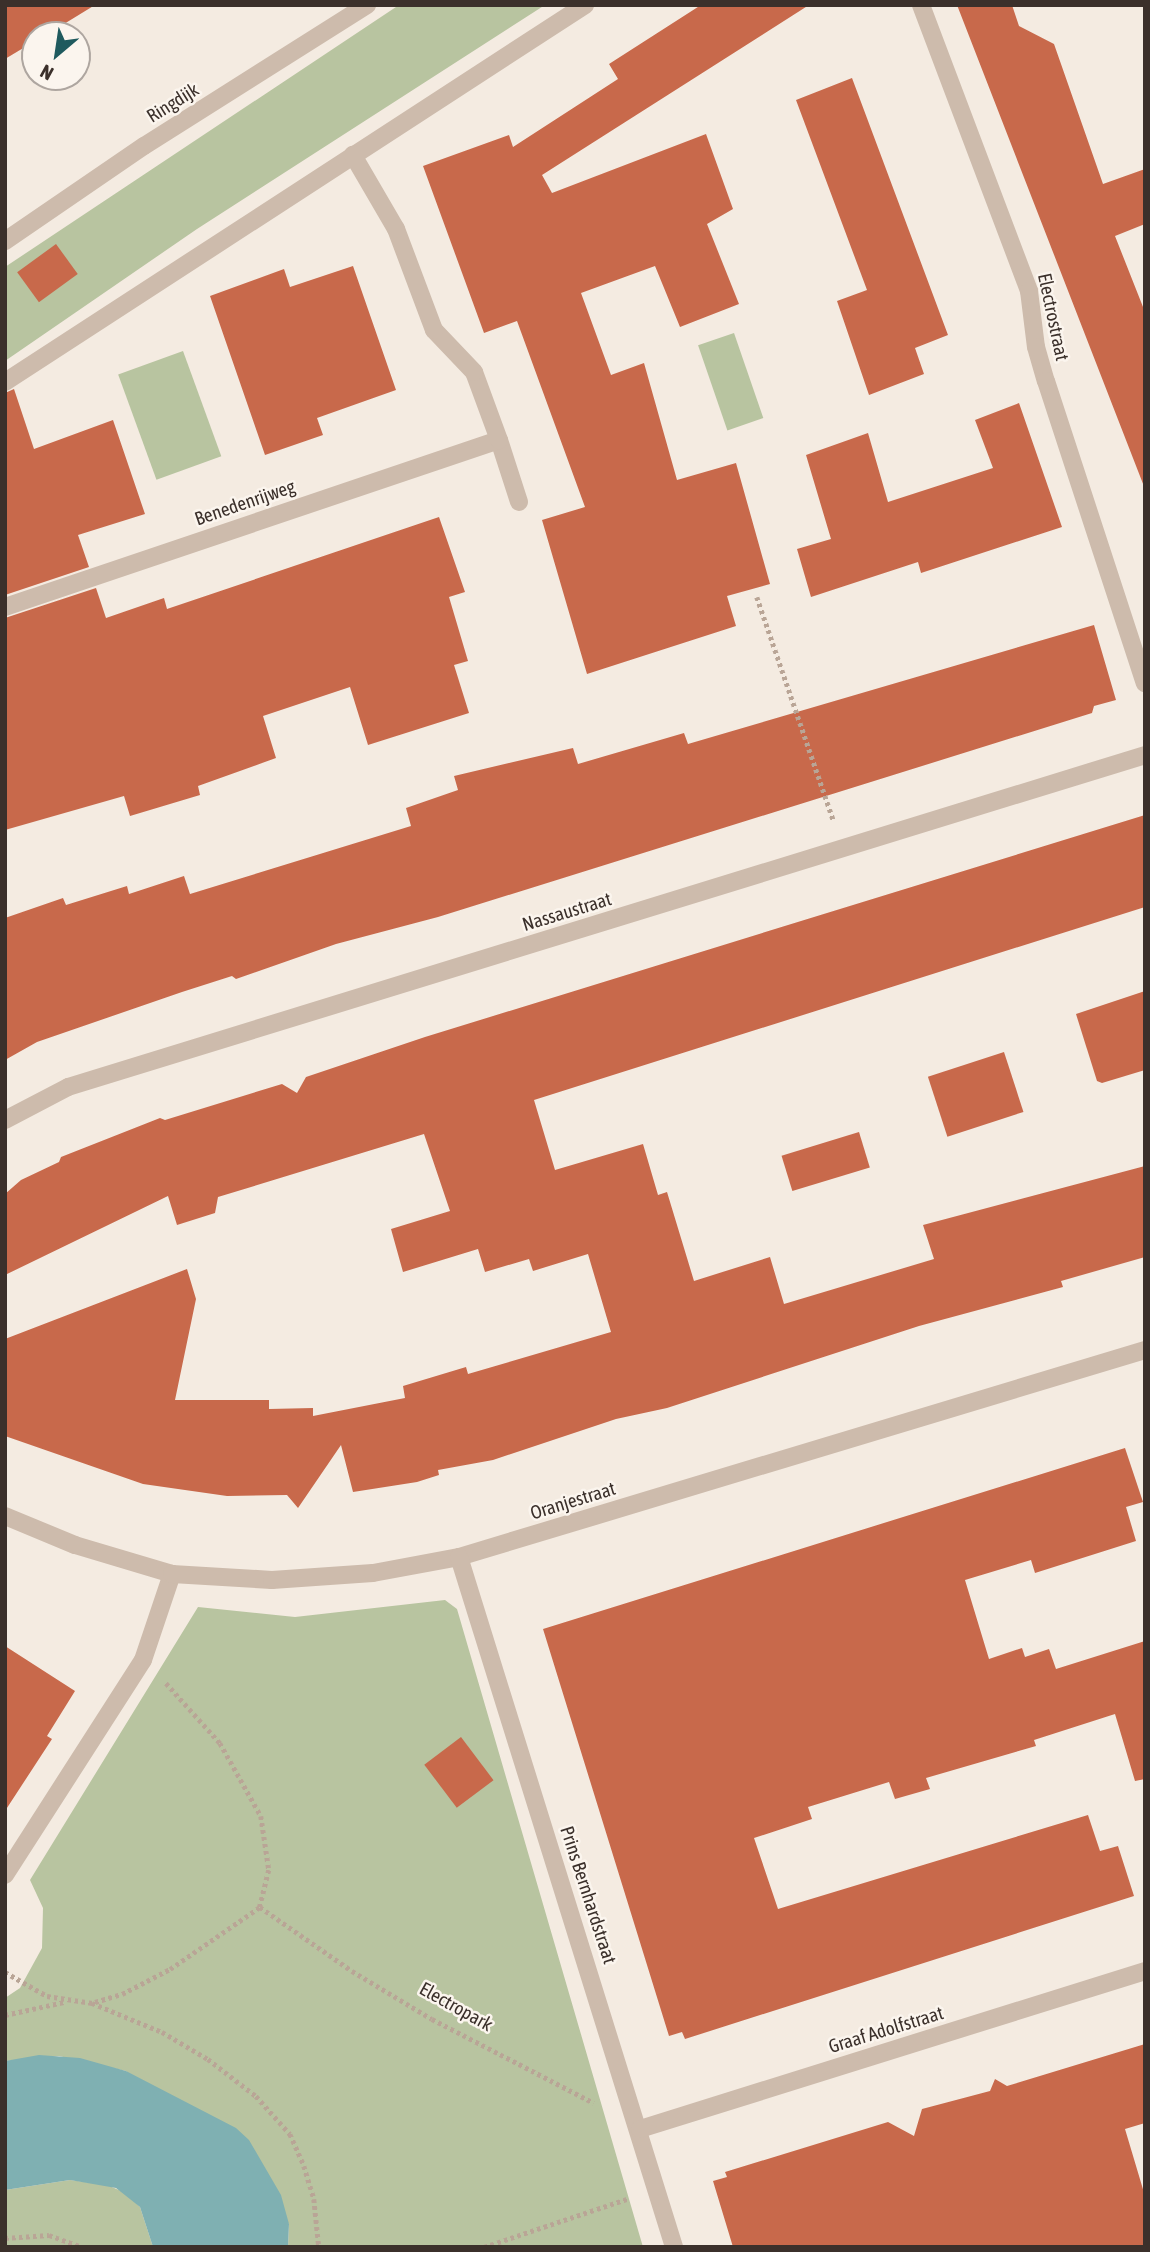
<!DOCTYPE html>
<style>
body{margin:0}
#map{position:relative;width:1150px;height:2252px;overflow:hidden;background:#f4ebe1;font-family:"Asap Condensed",sans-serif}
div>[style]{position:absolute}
.green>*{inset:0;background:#b8c4a0;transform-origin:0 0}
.water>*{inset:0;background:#7fb0b2}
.building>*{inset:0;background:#c8694b;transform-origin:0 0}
.path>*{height:4.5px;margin-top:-2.25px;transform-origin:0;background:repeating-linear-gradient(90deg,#b9a596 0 3.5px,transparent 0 7px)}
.service>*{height:18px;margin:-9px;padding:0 9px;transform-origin:9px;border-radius:9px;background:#cdbbac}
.minor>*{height:18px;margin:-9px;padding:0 9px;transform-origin:9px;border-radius:9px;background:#cdbbac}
span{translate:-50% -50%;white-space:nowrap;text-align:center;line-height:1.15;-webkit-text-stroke:5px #fbf5ee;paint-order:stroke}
.street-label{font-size:19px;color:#3b302b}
.frame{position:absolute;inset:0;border:7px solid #3b302b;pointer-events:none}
.north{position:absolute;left:21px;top:21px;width:70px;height:70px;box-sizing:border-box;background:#fbf5ee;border:2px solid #aea6a0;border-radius:50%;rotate:209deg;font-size:19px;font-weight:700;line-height:28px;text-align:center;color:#3b302b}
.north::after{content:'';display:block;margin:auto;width:24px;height:32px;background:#1f5a5e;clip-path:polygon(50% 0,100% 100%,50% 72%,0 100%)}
</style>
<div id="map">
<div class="green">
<i style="clip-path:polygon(399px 5px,545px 5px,197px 229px,5px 361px,5px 267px)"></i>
<i style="left:734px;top:333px;width:90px;height:38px;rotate:71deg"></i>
<i style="left:183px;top:351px;width:112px;height:69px;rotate:70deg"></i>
<i style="clip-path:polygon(445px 1600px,457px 1609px,643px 2247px,288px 2247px,289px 2224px,126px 2071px,59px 2056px,5px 2061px,5px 1998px,20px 1988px,42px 1948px,43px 1908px,30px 1880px,198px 1607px,295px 1617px)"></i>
<i style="clip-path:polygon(70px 2180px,107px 2185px,126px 2193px,140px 2207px,153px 2247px,5px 2247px,5px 2190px)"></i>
</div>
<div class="water">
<i style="clip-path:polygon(39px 2055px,80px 2058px,126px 2071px,236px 2128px,249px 2140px,281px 2195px,289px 2224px,288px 2247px,153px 2247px,140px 2207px,116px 2188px,70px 2180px,5px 2190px,5px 2061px)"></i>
</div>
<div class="building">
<i style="clip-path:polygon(5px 5px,95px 5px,46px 35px,35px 35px,35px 41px,5px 59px)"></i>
<i style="clip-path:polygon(701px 5px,809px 5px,542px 175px,552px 193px,706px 134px,733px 209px,707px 224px,739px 304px,680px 327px,655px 266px,581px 293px,611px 375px,644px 363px,677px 480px,736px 463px,770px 584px,727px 596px,736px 626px,587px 674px,542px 520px,585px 507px,517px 321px,484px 333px,423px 166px,509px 135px,513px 147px,618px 79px,609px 64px)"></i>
<i style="clip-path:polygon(957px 5px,1012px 5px,1019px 26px,1054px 44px,1103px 184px,1145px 169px,1145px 224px,1115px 236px,1145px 312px,1145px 489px)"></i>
<i style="clip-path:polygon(852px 78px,948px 335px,915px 348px,924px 374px,869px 395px,837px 301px,867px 290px,796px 100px)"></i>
<i style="left:56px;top:244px;width:37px;height:48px;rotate:54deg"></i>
<i style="clip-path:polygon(353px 266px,396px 390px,317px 418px,323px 435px,265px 455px,210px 296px,284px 269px,290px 287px)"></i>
<i style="clip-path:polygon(14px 389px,34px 449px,113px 420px,145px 514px,78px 535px,89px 567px,5px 595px,5px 393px)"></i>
<i style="clip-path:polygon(1019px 403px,1062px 527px,921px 573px,918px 562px,811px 597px,797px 549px,831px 539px,806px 455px,868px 433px,888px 502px,993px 468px,975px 420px)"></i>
<i style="clip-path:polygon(439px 517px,465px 592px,449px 597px,468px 661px,454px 665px,469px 713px,368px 745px,350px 687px,263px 716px,276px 758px,198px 786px,200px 795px,130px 816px,124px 796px,5px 830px,5px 618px,96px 588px,106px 618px,164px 598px,167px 609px)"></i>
<i style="clip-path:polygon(1094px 625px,1116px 700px,1094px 706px,1092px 713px,438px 917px,336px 944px,236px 979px,232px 976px,182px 992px,37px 1042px,5px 1060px,5px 918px,63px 898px,66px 905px,127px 886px,129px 894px,184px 876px,190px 894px,411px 826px,406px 808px,458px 790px,454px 776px,573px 748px,578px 764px,684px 733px,688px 744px)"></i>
<i style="clip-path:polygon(1145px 815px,1145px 907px,534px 1100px,555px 1170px,643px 1144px,658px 1195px,667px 1192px,694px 1281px,770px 1257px,784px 1304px,934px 1259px,923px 1225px,1145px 1166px,1145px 1257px,1061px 1281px,1063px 1287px,919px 1326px,667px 1408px,616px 1419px,493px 1460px,438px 1470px,439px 1475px,417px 1482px,353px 1492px,341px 1445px,298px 1508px,287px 1495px,227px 1496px,143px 1484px,5px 1436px,5px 1339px,187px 1269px,196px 1299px,175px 1400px,269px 1400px,269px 1409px,313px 1408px,313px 1416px,405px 1398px,403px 1386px,466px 1367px,468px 1374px,611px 1332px,588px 1254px,533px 1271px,529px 1259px,485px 1272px,478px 1249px,403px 1272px,391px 1229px,450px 1211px,424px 1134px,218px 1197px,215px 1213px,177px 1225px,168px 1196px,5px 1275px,5px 1194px,21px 1180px,59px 1162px,61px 1157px,160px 1118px,165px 1120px,282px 1084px,297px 1093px,306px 1077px,425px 1037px)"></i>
<i style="clip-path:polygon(1145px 991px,1145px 1070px,1102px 1083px,1097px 1081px,1076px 1014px)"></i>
<i style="left:1004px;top:1052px;width:63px;height:80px;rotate:72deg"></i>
<i style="left:859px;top:1132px;width:37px;height:81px;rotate:73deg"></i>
<i style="clip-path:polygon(1125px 1448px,1143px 1502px,1126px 1507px,1136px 1541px,1035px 1573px,1031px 1560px,965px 1580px,989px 1659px,1022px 1648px,1025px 1657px,1049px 1649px,1056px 1669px,1145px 1641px,1145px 1779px,1135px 1781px,1115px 1714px,1034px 1740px,1036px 1746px,926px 1778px,930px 1789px,895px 1799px,889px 1782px,808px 1807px,812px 1819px,754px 1838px,778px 1909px,1088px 1815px,1100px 1851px,1118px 1846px,1134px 1896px,685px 2039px,682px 2032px,669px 2036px,543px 1629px)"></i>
<i style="clip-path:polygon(5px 1646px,75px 1691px,47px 1736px,52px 1739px,5px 1811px)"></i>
<i style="left:461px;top:1737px;width:54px;height:46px;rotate:53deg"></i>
<i style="clip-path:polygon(1145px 2044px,1145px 2123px,1125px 2129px,1145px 2196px,1145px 2247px,733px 2247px,713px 2181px,727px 2177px,725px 2172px,888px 2122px,914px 2136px,922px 2109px,990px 2091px,995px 2079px,1007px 2086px)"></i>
</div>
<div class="path">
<i style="left:757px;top:597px;width:235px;rotate:71.1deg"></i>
<i style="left:166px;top:1683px;width:81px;rotate:48deg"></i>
<i style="left:220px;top:1743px;width:84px;rotate:60.7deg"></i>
<i style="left:261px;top:1816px;width:55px;rotate:81.6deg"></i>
<i style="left:269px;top:1870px;width:38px;rotate:104deg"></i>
<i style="left:260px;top:1907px;width:112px;rotate:34.8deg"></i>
<i style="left:352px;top:1971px;width:93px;rotate:31deg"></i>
<i style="left:432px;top:2019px;width:182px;rotate:27.4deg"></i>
<i style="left:5px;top:1972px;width:48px;rotate:29.7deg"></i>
<i style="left:47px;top:1996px;width:46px;rotate:8.8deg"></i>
<i style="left:92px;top:2003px;width:76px;rotate:22.5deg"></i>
<i style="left:162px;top:2032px;width:53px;rotate:30.4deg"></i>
<i style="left:208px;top:2059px;width:61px;rotate:37.6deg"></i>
<i style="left:256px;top:2096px;width:51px;rotate:48.2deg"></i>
<i style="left:290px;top:2134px;width:35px;rotate:66deg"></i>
<i style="left:304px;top:2166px;width:34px;rotate:73deg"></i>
<i style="left:314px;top:2199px;width:48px;rotate:84.1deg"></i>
<i style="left:95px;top:2002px;width:28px;rotate:-17deg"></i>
<i style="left:122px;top:1994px;width:54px;rotate:-27.5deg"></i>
<i style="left:170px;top:1969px;width:109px;rotate:-34.6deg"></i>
<i style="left:5px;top:2015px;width:60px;rotate:-12.4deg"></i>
<i style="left:5px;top:2238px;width:44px;rotate:-3.9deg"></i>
<i style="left:49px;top:2235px;width:35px;rotate:20deg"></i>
<i style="left:484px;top:2247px;width:151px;rotate:-18.6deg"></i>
</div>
<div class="service">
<i style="left:5px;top:1875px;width:255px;rotate:-57.3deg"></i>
<i style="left:143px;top:1660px;width:91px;rotate:-71.4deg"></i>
</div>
<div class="minor">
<i style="left:921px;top:5px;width:306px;rotate:69.3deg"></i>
<i style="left:1029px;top:291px;width:56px;rotate:82.9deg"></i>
<i style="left:1036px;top:347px;width:35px;rotate:74deg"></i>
<i style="left:1046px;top:381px;width:318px;rotate:71.9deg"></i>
<i style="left:5px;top:241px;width:168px;rotate:-34.4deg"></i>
<i style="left:144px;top:146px;width:264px;rotate:-32.3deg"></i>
<i style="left:5px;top:382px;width:692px;rotate:-33.02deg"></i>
<i style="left:499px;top:440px;width:65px;rotate:72.1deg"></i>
<i style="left:5px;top:607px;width:521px;rotate:-18.68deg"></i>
<i style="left:499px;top:440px;width:72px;rotate:-110.2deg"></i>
<i style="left:474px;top:372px;width:58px;rotate:-133.6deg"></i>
<i style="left:434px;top:330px;width:108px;rotate:-110.6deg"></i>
<i style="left:396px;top:229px;width:86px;rotate:-120.2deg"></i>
<i style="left:5px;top:1120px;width:71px;rotate:-27.6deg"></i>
<i style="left:68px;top:1087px;width:1127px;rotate:-17.13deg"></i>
<i style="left:5px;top:1516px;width:76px;rotate:22.5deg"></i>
<i style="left:75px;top:1545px;width:101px;rotate:16.6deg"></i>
<i style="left:172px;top:1574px;width:100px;rotate:3.4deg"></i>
<i style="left:272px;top:1580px;width:101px;rotate:-4deg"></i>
<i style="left:373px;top:1573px;width:87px;rotate:-10.5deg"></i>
<i style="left:459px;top:1557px;width:717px;rotate:-16.79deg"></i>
<i style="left:459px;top:1557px;width:723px;rotate:72.69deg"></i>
<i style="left:640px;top:2129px;width:529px;rotate:-17.37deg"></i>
</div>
<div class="street-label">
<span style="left:173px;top:103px;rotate:-32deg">Ringdijk</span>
<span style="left:1053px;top:317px;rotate:78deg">Electrostraat</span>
<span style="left:245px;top:503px;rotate:-19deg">Benedenrijweg</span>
<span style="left:567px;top:912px;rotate:-17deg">Nassaustraat</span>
<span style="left:573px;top:1501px;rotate:-17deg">Oranjestraat</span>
<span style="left:588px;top:1895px;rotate:72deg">Prins Bernhardstraat</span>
<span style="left:456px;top:2007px;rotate:29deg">Electropark</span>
<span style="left:886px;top:2030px;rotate:-17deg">Graaf Adolfstraat</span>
</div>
<div class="frame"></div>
<div class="north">N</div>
</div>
